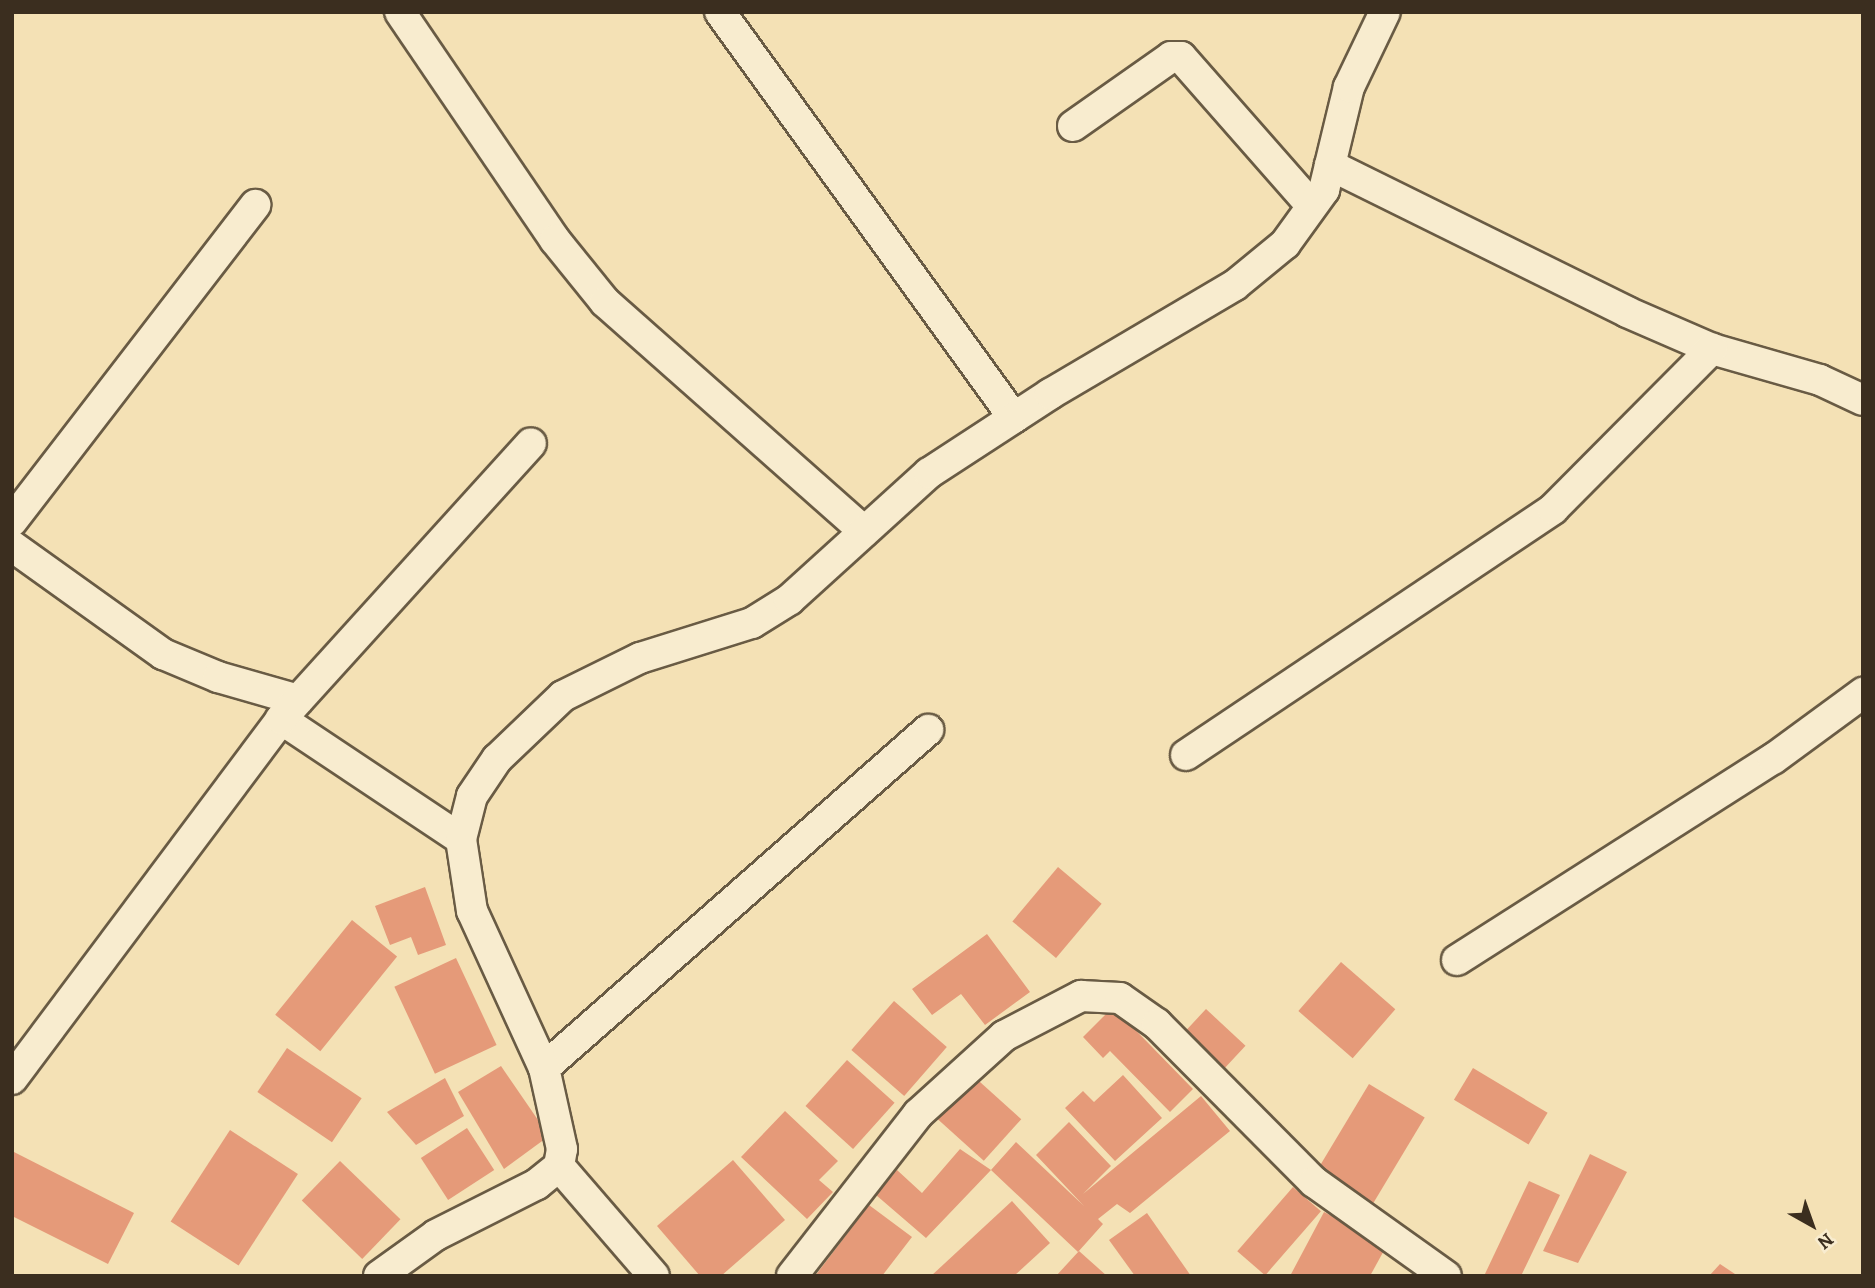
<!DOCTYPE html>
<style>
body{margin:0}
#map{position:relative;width:1875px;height:1288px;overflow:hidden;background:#f4e1b5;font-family:Alegreya,serif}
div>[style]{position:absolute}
.building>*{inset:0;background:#e59a79;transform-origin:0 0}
.roads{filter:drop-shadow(2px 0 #695b44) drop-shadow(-2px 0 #695b44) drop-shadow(0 2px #695b44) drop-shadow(0 -2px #695b44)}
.minor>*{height:30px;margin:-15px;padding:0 15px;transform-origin:15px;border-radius:15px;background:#f8eccf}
span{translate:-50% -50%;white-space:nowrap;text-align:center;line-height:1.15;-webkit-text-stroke:5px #f8eccf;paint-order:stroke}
.frame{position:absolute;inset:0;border:14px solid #3b2e1f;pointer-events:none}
.north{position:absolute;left:1777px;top:1190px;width:70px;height:70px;-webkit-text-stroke:5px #f8eccf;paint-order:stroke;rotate:140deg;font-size:19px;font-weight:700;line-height:28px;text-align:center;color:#3b2e1f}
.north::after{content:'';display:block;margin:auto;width:24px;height:32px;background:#3b2e1f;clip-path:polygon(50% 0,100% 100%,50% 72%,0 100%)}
</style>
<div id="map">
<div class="building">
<i style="left:1058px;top:867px;width:57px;height:71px;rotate:40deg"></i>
<i style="clip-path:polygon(425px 887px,446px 945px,418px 955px,411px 937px,390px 945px,375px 906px)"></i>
<i style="left:352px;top:920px;width:58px;height:122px;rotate:39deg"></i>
<i style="clip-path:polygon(987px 934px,1030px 992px,985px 1025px,961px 994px,932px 1015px,912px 989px)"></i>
<i style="left:456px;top:958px;width:96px;height:68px;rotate:65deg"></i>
<i style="left:1341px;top:962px;width:72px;height:65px;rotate:41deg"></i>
<i style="left:894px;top:1001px;width:70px;height:65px;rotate:41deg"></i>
<i style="clip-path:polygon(1113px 1007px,1193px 1089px,1170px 1112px,1110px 1051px,1103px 1058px,1083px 1037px)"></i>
<i style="left:1206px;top:1009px;width:54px;height:31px;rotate:43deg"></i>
<i style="left:287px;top:1048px;width:90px;height:53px;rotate:34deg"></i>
<i style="left:847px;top:1060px;width:64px;height:62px;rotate:42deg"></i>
<i style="clip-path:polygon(501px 1066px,549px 1136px,504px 1169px,458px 1092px)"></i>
<i style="left:1473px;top:1068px;width:87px;height:37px;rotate:31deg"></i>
<i style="left:970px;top:1073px;width:69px;height:56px;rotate:42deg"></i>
<i style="clip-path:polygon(1123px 1075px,1162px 1118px,1115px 1161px,1065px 1108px,1083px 1091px,1094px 1102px)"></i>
<i style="clip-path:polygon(445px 1078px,464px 1116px,416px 1145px,387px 1112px)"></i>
<i style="left:1369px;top:1084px;width:65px;height:100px;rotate:31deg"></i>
<i style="clip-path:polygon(1201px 1096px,1230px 1131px,1130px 1213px,1117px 1204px,1098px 1219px,1103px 1224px,1078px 1252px,991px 1170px,926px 1238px,876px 1195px,897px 1170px,922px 1193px,960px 1149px,991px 1170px,1016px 1142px,1084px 1206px,1036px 1155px,1069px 1122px,1111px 1166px,1083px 1194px)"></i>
<i style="clip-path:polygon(785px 1111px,838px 1161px,819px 1180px,833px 1192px,807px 1219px,741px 1157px)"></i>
<i style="left:467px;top:1128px;width:50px;height:55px;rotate:57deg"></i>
<i style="left:230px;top:1130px;width:81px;height:109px;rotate:33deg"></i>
<i style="clip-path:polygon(14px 1152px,134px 1213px,108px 1264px,12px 1216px)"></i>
<i style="clip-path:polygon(1590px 1154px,1627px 1172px,1578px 1263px,1543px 1251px)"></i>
<i style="clip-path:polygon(733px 1160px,785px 1220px,721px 1276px,700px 1276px,657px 1226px)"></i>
<i style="left:340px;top:1161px;width:84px;height:55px;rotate:44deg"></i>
<i style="clip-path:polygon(1529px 1181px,1560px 1195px,1521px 1276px,1484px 1276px)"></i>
<i style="left:1293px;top:1187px;width:37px;height:85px;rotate:41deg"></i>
<i style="clip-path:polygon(1012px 1201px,1050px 1243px,1014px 1276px,931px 1276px)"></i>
<i style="clip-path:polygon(869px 1205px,912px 1237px,882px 1276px,815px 1276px)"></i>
<i style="clip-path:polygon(1324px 1212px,1387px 1245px,1370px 1276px,1290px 1276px)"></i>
<i style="clip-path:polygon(1147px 1213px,1191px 1276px,1135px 1276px,1109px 1240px)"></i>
<i style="clip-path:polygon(1079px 1251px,1107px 1276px,1056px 1276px)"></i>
<i style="clip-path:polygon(1720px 1264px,1738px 1276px,1709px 1276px)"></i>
</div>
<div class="roads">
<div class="minor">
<i style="left:400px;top:12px;width:276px;rotate:55.8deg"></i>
<i style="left:555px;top:240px;width:80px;rotate:51.1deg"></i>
<i style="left:605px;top:302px;width:346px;rotate:41.5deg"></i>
<i style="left:720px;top:12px;width:501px;rotate:54.09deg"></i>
<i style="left:1073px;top:126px;width:120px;rotate:-35.1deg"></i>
<i style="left:1171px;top:57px;width:10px"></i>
<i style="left:1181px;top:57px;width:198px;rotate:48.7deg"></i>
<i style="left:1330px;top:165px;width:331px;rotate:26.3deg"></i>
<i style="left:1627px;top:312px;width:93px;rotate:23.5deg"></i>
<i style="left:1712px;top:349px;width:112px;rotate:16deg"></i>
<i style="left:1820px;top:380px;width:47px;rotate:24.9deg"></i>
<i style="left:12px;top:521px;width:399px;rotate:-52.4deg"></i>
<i style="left:12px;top:546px;width:186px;rotate:35.6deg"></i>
<i style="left:163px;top:654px;width:60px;rotate:22.7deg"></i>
<i style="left:218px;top:677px;width:83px;rotate:16deg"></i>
<i style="left:281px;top:719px;width:216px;rotate:33.7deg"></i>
<i style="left:1186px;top:755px;width:442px;rotate:-33.8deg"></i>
<i style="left:1553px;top:509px;width:226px;rotate:-45.2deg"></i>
<i style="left:1457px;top:960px;width:375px;rotate:-32.5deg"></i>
<i style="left:1773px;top:759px;width:112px;rotate:-36.3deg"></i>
<i style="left:544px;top:1068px;width:512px;rotate:-41.35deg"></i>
<i style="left:12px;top:1079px;width:449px;rotate:-53.2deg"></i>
<i style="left:281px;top:719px;width:372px;rotate:-47.8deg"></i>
<i style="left:559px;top:1166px;width:145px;rotate:49.2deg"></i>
<i style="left:379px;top:1276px;width:70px;rotate:-35.7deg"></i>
<i style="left:436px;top:1235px;width:113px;rotate:-26.8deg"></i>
<i style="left:537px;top:1184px;width:28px;rotate:-39deg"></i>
<i style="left:559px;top:1166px;width:17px;rotate:-80deg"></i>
<i style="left:562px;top:1149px;width:83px;rotate:-102.5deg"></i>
<i style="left:544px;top:1068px;width:173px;rotate:-114.6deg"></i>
<i style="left:472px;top:911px;width:73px;rotate:-98.7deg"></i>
<i style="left:461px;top:839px;width:44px;rotate:-75.7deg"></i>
<i style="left:472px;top:796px;width:45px;rotate:-56deg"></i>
<i style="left:497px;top:759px;width:91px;rotate:-43.7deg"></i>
<i style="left:563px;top:696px;width:86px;rotate:-26.3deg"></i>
<i style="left:640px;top:658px;width:117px;rotate:-17.4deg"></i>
<i style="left:752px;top:623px;width:44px;rotate:-31.9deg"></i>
<i style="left:789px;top:600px;width:189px;rotate:-42.2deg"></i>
<i style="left:929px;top:473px;width:145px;rotate:-33.1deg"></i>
<i style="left:1050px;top:394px;width:215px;rotate:-30.5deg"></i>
<i style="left:1235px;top:285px;width:65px;rotate:-39.4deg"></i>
<i style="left:1285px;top:244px;width:67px;rotate:-54.2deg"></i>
<i style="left:1324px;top:190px;width:106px;rotate:-76.4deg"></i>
<i style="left:1349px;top:87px;width:83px;rotate:-64.4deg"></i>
<i style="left:792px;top:1276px;width:205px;rotate:-52.1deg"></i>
<i style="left:918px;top:1114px;width:116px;rotate:-42.2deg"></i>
<i style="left:1004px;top:1036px;width:87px;rotate:-27.5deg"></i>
<i style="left:1081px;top:996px;width:39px;rotate:3deg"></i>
<i style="left:1120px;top:998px;width:45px;rotate:35.1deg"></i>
<i style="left:1157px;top:1024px;width:223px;rotate:45.2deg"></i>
<i style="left:1314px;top:1182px;width:162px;rotate:35.5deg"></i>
</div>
</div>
<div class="frame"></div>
<div class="north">N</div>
</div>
